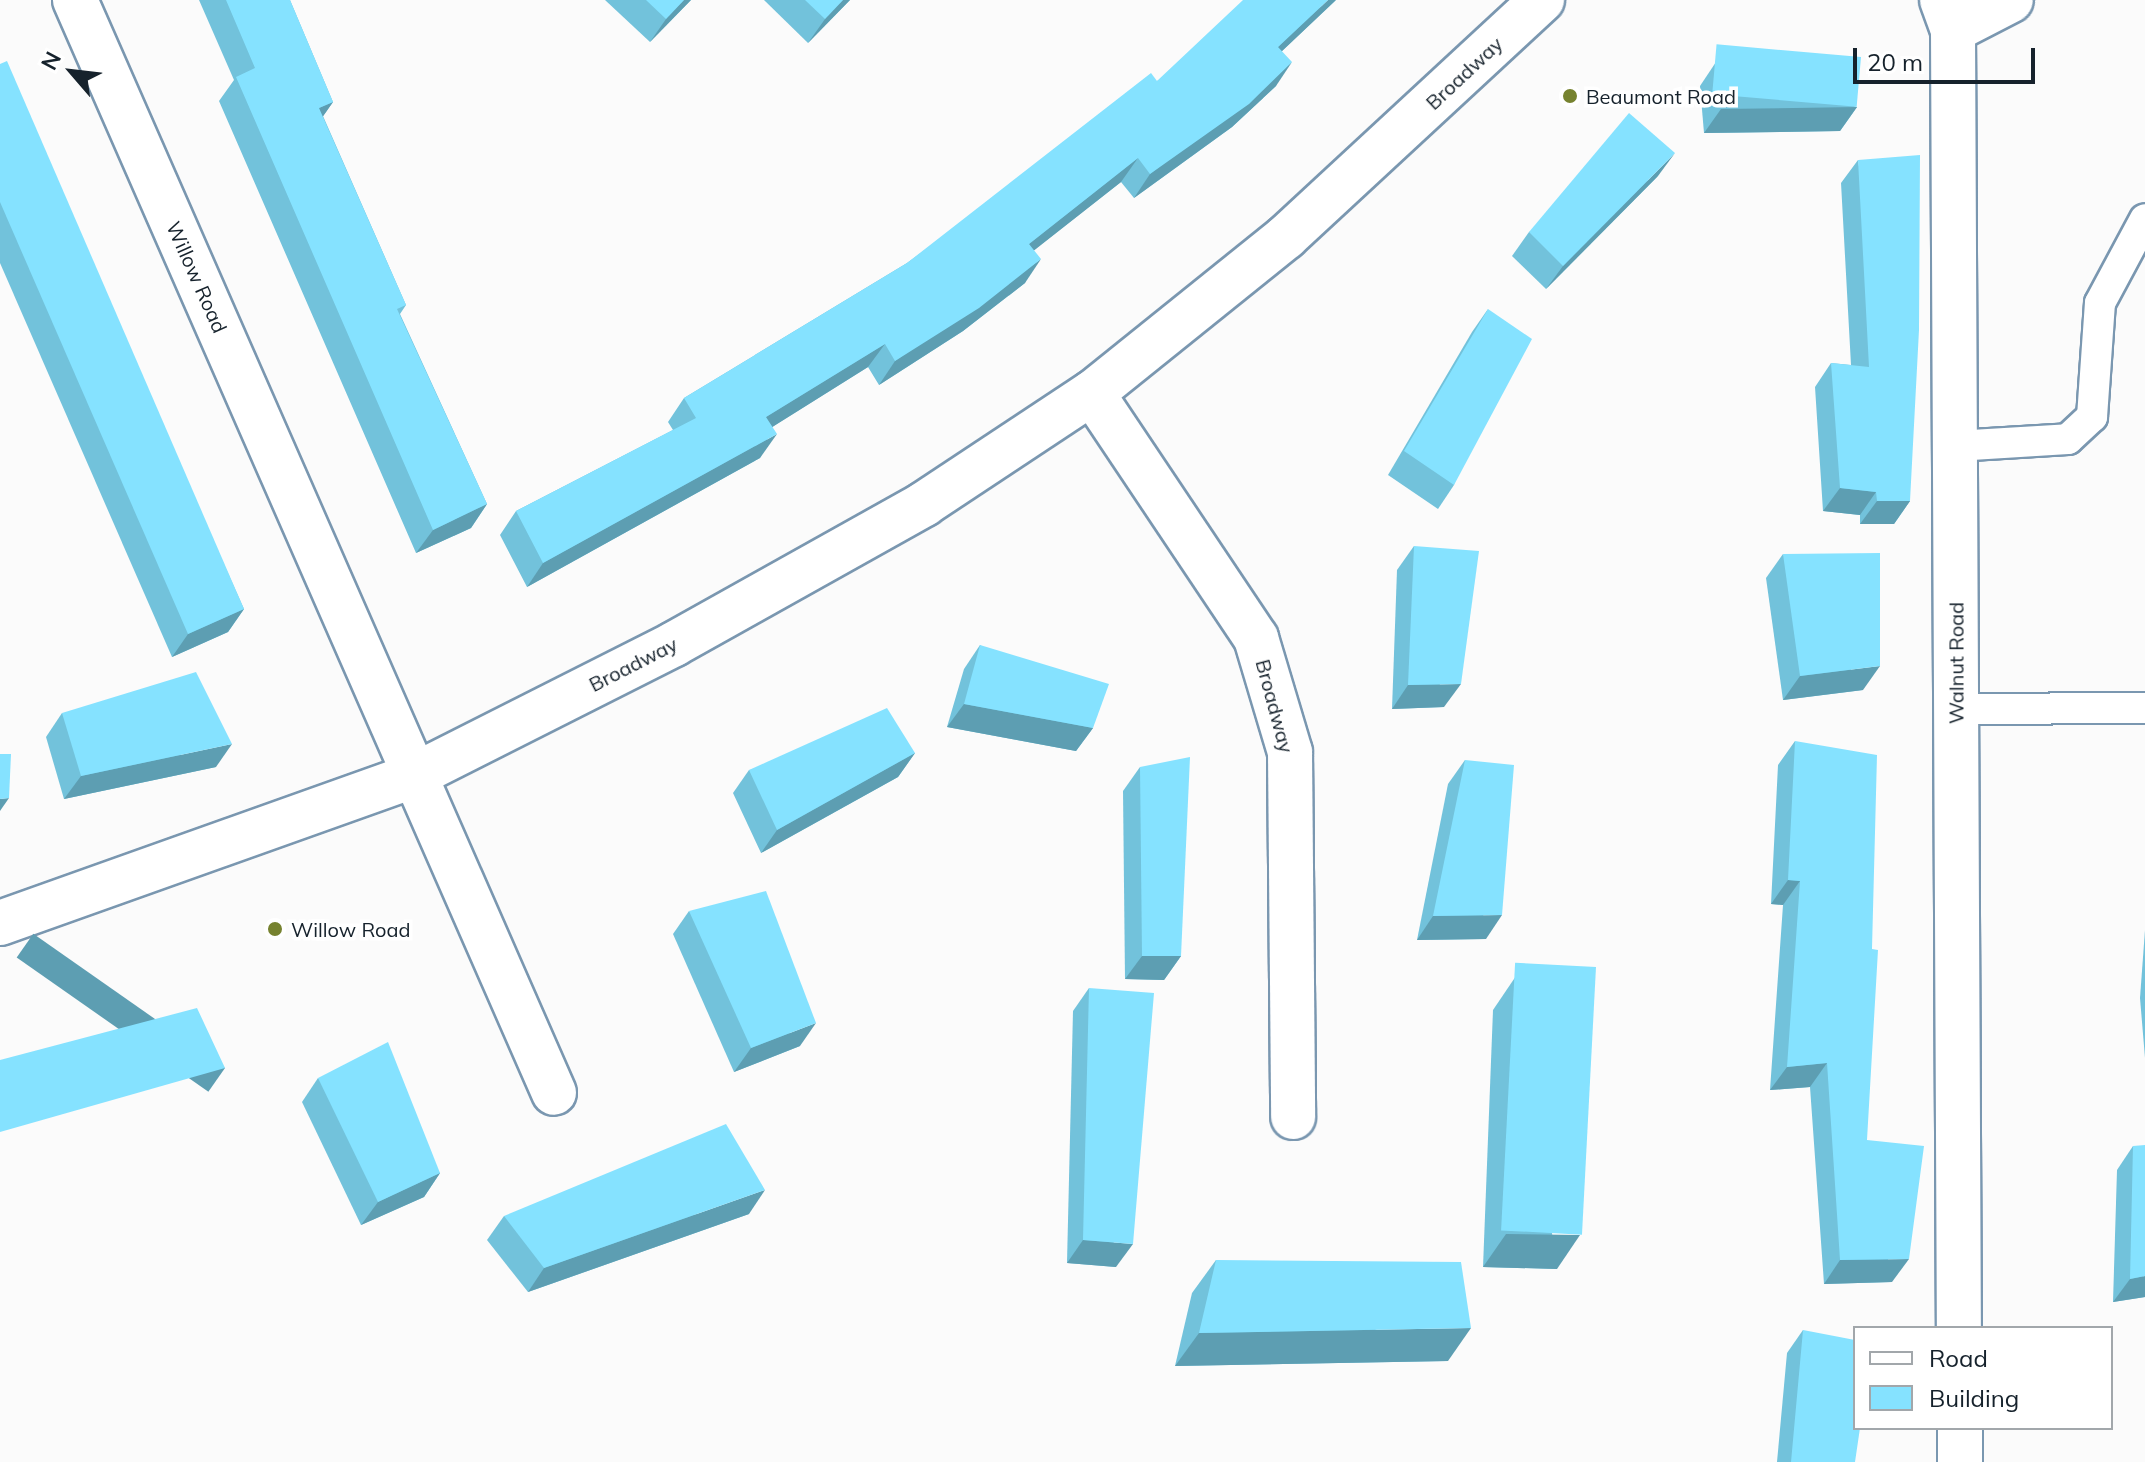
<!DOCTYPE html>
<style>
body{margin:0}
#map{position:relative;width:2145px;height:1462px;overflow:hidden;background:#fbfbfb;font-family:Mulish,sans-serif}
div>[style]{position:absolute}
.roads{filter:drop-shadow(2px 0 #7a97b0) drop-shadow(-2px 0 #7a97b0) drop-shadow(0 2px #7a97b0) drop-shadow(0 -2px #7a97b0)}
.lane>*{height:30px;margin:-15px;padding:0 15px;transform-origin:15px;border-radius:15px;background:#fff}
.street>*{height:44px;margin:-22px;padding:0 22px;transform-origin:22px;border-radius:22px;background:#fff}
.wall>*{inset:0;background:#72c2db}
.shaded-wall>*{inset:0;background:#5d9eb2;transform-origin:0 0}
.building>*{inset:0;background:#85e2ff;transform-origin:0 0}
.dots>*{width:22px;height:22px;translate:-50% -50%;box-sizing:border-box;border:4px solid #fff;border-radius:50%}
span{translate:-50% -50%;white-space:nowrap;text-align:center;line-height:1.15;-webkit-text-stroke:7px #fff;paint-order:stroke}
.street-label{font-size:20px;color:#16222c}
.poi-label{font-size:20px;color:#16222c}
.left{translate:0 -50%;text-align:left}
.legend{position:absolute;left:1853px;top:1326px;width:260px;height:104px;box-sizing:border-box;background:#fff;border:2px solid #a2a7ab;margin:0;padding:10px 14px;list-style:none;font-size:24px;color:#16222c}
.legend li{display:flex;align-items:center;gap:16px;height:40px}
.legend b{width:40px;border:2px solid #a2a7ab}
.north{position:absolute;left:32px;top:32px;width:80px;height:80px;-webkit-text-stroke:6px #fff;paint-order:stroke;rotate:298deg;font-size:22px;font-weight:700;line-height:32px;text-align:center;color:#16222c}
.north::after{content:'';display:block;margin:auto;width:28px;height:36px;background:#16222c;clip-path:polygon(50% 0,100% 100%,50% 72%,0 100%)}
.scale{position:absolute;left:1853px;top:48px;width:182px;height:36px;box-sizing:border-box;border:4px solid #16222c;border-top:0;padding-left:10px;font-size:24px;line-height:28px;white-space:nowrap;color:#16222c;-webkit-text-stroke:6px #fff;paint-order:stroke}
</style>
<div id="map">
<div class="roads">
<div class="lane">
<i style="left:1955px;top:446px;width:113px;rotate:-3.5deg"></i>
<i style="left:2068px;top:439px;width:33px;rotate:-43deg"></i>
<i style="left:2092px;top:417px;width:114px;rotate:-86deg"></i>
<i style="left:2100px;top:303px;width:95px;rotate:-61.8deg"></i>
<i style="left:1956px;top:709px;width:189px;rotate:-0.3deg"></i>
</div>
<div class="street">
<i style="left:75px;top:0;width:1193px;rotate:66.33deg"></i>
<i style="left:1942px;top:0;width:32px;rotate:70deg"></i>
<i style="left:1953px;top:30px;width:1298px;rotate:89.74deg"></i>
<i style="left:1953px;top:30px;width:65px;rotate:-27.3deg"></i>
<i style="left:1092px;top:393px;width:295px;rotate:56.2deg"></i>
<i style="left:1256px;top:638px;width:119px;rotate:73.4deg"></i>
<i style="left:1290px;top:752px;width:365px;rotate:89.5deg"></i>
<i style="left:0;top:923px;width:441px;rotate:-19.6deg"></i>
<i style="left:415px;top:775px;width:290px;rotate:-26.8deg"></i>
<i style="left:674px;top:644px;width:287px;rotate:-29.2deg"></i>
<i style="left:924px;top:504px;width:201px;rotate:-33.5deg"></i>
<i style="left:1092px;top:393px;width:249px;rotate:-38.8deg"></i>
<i style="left:1286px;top:237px;width:349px;rotate:-42.8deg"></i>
<i style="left:1960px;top:1428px;width:34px;rotate:90deg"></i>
</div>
</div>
<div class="wall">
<i style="clip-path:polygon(199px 0,290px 0,333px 102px,323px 116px,406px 305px,400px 314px,487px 504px,471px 528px,416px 553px,219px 101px,234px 80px)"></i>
<i style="clip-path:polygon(605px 0,691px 0,650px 42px)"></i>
<i style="clip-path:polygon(764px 0,850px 0,808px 43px)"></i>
<i style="clip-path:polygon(1336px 0,1282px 51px,1276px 86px,1232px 127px,1134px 198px,1121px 182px,1034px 250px,1025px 283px,963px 331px,879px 385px,868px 367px,772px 427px,760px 458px,527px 587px,500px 535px,516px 511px,673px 430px,668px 422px,684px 398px,907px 263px,1157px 81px)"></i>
<i style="clip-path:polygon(1716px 62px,1857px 107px,1840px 131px,1704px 133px,1700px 86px)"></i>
<i style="clip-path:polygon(0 64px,244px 609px,228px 632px,172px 657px,0 263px)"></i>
<i style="clip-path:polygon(1858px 160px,1910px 501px,1894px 524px,1860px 524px,1860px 515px,1823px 511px,1815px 387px,1831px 363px,1851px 365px,1841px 183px)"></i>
<i style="clip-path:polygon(1658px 176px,1546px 289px,1512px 256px,1529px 232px)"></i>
<i style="clip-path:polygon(1488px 309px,1454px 485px,1438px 509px,1388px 475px,1472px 332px)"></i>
<i style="clip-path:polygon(1414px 546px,1444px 707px,1392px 709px,1397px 570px)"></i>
<i style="clip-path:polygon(1783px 554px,1863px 690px,1783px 700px,1766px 578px)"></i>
<i style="clip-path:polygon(980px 645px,1093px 728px,1076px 751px,947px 727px,964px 669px)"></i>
<i style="clip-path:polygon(62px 713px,216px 767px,64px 799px,46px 737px)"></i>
<i style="clip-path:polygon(1795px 741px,1867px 1140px,1892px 1282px,1824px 1284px,1810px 1087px,1770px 1090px,1783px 905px,1771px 904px,1778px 765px)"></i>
<i style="clip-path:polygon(915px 753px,898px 777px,761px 853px,733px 793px,749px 770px)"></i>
<i style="clip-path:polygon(1465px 760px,1486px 939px,1417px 940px,1448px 784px)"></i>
<i style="clip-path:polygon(1140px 767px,1181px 956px,1164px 980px,1125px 979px,1123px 791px)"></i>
<i style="clip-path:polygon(689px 911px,800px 1046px,734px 1072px,673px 934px)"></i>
<i style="clip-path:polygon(2145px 930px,2145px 1058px,2140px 998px)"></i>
<i style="clip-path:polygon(1516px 976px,1557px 1269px,1483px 1267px,1493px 1010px)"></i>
<i style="clip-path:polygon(1089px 988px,1116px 1267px,1067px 1263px,1073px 1011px)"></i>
<i style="clip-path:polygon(318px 1078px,440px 1173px,424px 1197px,361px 1225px,302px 1102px)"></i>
<i style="clip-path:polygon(2133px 1146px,2145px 1297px,2113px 1302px,2117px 1170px)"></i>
<i style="clip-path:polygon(749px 1214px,528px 1292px,487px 1240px,504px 1216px)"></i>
<i style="clip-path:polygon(1216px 1260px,1448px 1361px,1175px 1366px,1192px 1293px)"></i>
<i style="clip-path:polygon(1803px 1330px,1855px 1462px,1777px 1462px,1787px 1353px)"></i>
</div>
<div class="shaded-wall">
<i style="clip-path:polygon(684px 0,691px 0,650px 42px,666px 19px)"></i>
<i style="clip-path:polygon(843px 0,850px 0,808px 43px,825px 19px)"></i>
<i style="clip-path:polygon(1328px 0,1336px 0,1261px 71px,1278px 47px)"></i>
<i style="clip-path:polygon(1292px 62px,1276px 86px,1232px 127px,1134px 198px,1150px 174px)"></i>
<i style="clip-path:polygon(333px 102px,317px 125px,319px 108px)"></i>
<i style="clip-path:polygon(1857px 107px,1840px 131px,1704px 133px,1721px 109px)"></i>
<i style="clip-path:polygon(1675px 153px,1658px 176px,1546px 289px,1563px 266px)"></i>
<i style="clip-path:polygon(1138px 158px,1121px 182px,1013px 267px,1029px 244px)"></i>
<i style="clip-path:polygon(1041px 259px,1025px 283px,963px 331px,879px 385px,895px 361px)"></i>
<i style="clip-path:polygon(885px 344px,868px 367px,750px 441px,766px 417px)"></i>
<i style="clip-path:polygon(777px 434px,760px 458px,527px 587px,543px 563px)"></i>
<i style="clip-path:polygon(1840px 488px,1876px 492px,1860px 515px,1823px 511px)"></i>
<i style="clip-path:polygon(1877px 501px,1910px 501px,1894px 524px,1860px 524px)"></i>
<i style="clip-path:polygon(487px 504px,471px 528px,416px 553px,433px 530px)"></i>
<i style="clip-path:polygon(244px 609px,228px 632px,172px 657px,188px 634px)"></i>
<i style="clip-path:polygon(1880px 666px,1863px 690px,1783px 700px,1800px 676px)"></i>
<i style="clip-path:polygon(1461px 684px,1444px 707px,1392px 709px,1408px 685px)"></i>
<i style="clip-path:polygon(964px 704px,1093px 728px,1076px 751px,947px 727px)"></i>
<i style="clip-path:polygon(232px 744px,216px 767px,64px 799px,81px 776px)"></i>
<i style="clip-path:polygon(915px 753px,898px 777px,761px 853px,777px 830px)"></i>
<i style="clip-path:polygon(9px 798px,0 811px,0 799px)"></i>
<i style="clip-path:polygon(1788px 880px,1800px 881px,1783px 905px,1771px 904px)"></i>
<i style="clip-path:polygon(1502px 915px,1486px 939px,1417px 940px,1433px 916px)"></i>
<i style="clip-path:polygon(1142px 956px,1181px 956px,1164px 980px,1125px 979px)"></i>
<i style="clip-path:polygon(816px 1023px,800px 1046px,734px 1072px,751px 1048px)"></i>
<i style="clip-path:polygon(1827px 1063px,1810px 1087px,1770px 1090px,1787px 1067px)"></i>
<i style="left:225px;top:1068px;width:29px;height:234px;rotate:125deg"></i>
<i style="clip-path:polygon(440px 1173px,424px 1197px,361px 1225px,378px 1202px)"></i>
<i style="clip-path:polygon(765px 1190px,749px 1214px,528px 1292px,544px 1268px)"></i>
<i style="clip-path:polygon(1506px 1234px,1580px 1235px,1557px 1269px,1483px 1267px)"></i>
<i style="clip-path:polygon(1083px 1240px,1133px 1244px,1116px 1267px,1067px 1263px)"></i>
<i style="clip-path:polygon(1909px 1259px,1892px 1282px,1824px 1284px,1840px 1260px)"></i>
<i style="clip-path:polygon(2145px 1276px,2145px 1297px,2113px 1302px,2130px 1279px)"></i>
<i style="clip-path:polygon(1471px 1328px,1448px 1361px,1175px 1366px,1199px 1333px)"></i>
</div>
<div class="building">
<i style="clip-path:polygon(226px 0,290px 0,333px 102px,319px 108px,406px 305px,397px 309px,487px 504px,433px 530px,236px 77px,255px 68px)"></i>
<i style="clip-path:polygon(646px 0,684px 0,666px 19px)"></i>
<i style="clip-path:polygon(805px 0,843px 0,825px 19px)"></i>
<i style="clip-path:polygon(1243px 0,1328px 0,1278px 47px,1292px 62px,1249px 104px,1150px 174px,1138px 158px,1029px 244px,1041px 259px,979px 308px,895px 361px,885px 344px,766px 417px,777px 434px,543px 563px,516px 511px,696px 418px,684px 398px,907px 263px,1151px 73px,1157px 81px)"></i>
<i style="left:1861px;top:57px;width:50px;height:145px;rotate:95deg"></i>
<i style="clip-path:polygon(7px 61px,244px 609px,188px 634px,0 202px,0 64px)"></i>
<i style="clip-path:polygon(1629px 113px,1675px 153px,1563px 266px,1529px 232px)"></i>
<i style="clip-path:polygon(1920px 155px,1919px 330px,1910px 501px,1877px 501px,1876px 492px,1840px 488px,1831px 363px,1869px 367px,1858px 160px)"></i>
<i style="clip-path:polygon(1488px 309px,1532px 339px,1454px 485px,1404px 451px)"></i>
<i style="clip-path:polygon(1414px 546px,1479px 551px,1461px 684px,1408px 685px)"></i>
<i style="clip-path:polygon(1880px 553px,1880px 666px,1800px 676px,1783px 554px)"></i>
<i style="clip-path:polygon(980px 645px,1109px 684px,1093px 728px,964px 704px)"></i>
<i style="clip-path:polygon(196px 672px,232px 744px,81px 776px,62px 713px)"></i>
<i style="clip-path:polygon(887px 708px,915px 753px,777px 830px,749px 770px)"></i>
<i style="clip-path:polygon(1795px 741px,1877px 755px,1872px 949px,1878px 950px,1867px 1140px,1924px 1146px,1909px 1259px,1840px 1260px,1827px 1063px,1787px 1067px,1800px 881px,1788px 880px)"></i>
<i style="clip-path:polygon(0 754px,11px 754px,9px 798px,0 799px)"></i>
<i style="clip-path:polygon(1190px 757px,1181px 956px,1142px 956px,1140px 767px)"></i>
<i style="clip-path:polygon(1465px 760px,1514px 765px,1502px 915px,1433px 916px)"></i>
<i style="clip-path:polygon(766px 891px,816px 1023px,751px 1048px,689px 911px)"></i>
<i style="left:1596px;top:967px;width:268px;height:81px;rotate:93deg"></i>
<i style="clip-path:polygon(1089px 988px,1154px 993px,1133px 1244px,1083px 1240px)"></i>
<i style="clip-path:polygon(197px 1008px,225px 1068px,0 1132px,0 1060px)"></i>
<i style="clip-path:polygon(388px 1042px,440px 1173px,378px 1202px,318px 1078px)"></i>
<i style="clip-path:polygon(726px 1124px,765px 1190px,544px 1268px,504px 1216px)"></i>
<i style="clip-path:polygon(2145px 1145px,2145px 1276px,2130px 1279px,2133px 1146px)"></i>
<i style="clip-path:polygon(1216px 1260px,1461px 1262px,1471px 1328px,1199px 1333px)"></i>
<i style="clip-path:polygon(1803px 1330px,1855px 1340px,1855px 1428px,1860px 1428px,1855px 1462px,1791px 1462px)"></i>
</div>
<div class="dots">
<i style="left:1570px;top:96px;background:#76822f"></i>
<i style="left:275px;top:929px;background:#76822f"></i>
</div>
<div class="street-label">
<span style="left:1464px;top:73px;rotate:-43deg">Broadway</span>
<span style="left:197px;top:277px;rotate:66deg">Willow Road</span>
<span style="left:1956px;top:663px;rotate:-90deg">Walnut Road</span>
<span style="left:633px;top:664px;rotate:-27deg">Broadway</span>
<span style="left:1275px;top:706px;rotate:75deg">Broadway</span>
</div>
<div class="poi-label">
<span class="left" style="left:1586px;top:96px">Beaumont Road</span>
<span class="left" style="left:291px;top:929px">Willow Road</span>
</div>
<ul class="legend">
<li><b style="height:10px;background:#fff"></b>Road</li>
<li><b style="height:22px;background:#85e2ff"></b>Building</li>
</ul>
<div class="north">N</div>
<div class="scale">20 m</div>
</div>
